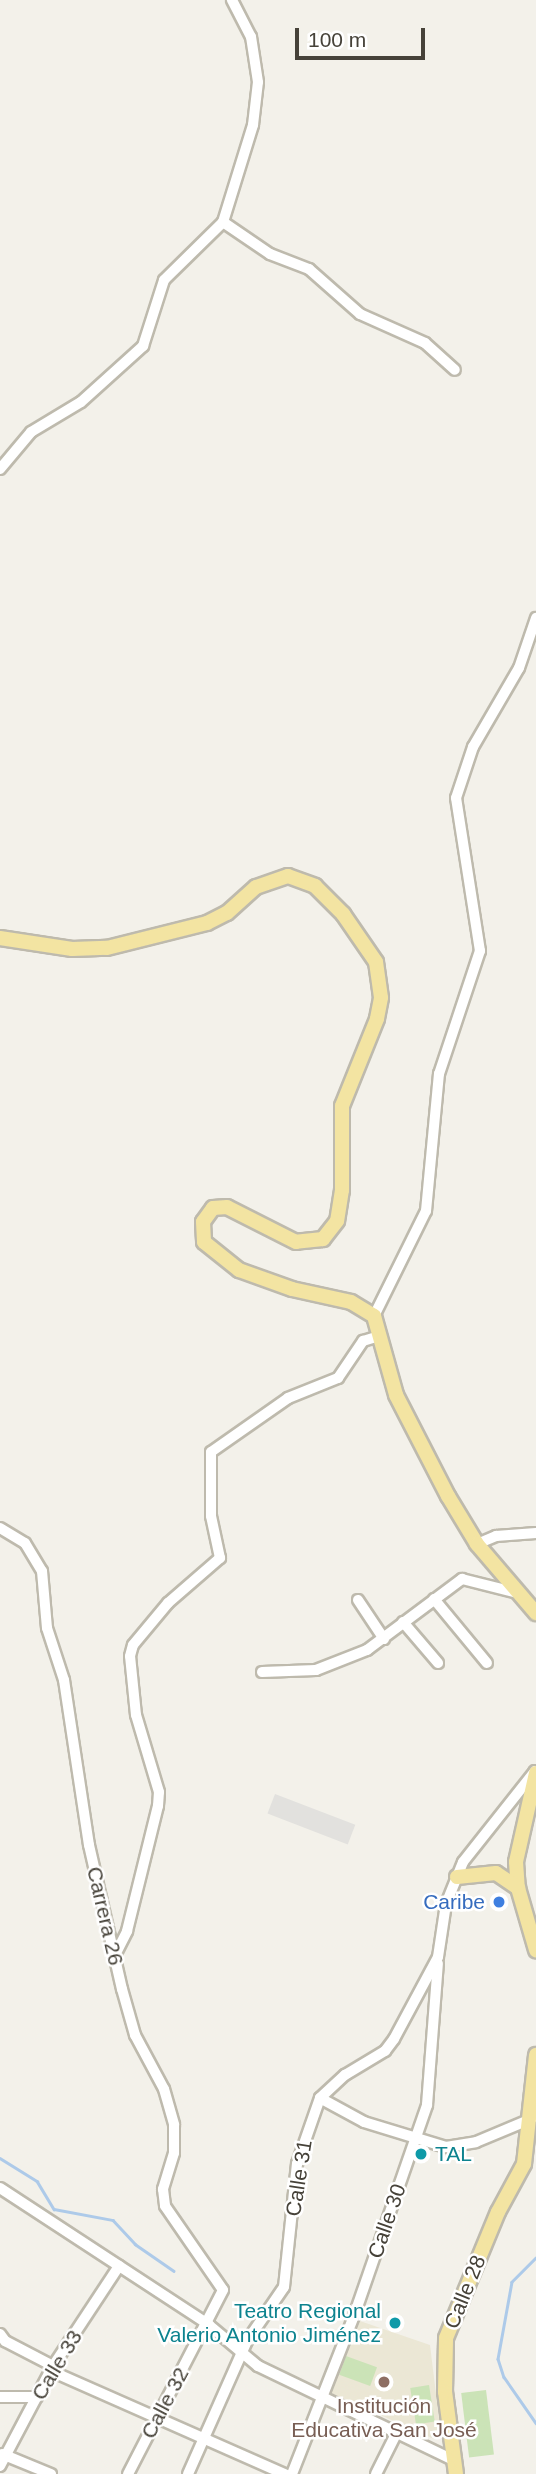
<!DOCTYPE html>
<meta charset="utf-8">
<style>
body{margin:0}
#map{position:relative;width:536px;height:2474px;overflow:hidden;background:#f3f1ea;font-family:Helvetica,sans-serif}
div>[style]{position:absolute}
.education>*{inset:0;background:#ebe7d5}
.green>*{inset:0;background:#cbe3b7;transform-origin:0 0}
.parking>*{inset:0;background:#e2e1de;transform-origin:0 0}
.stream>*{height:2.5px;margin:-1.25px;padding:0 1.25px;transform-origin:1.25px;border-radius:1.25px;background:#adcae9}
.roads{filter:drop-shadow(2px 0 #bebaad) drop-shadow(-2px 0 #bebaad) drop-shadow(0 2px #bebaad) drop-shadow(0 -2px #bebaad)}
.minor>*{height:10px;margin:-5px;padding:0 5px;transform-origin:5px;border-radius:5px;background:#fff}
.major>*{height:14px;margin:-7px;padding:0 7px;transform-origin:7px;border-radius:7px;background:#f3e4a2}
.dots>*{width:19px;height:19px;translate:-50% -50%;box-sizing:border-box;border:4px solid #fff;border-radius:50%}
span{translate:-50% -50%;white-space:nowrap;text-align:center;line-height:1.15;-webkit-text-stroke:5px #fff;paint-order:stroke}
.shop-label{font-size:21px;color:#366cbe}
.right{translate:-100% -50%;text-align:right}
.street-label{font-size:21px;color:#464239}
.culture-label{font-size:21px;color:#0d838f}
.left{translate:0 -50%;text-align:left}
.education-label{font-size:21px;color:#785e54}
.scale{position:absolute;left:295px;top:28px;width:130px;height:32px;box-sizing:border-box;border:4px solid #464239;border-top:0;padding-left:9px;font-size:21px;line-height:24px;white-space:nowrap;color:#464239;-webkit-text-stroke:5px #fff;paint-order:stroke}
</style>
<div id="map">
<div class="education">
<i style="clip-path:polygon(357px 2320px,430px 2345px,440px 2427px,434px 2439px,331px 2393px)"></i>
</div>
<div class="green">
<i style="left:346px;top:2356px;width:33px;height:20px;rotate:20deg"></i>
<i style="left:429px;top:2385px;width:37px;height:19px;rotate:81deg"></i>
<i style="left:486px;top:2390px;width:65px;height:25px;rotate:83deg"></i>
</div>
<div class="parking">
<i style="left:275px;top:1794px;width:86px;height:21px;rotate:21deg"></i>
</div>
<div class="stream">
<i style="left:0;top:2158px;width:44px;rotate:31.9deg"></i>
<i style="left:37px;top:2181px;width:33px;rotate:59deg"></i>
<i style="left:54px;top:2209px;width:60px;rotate:10.6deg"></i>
<i style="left:113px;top:2220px;width:33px;rotate:47deg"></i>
<i style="left:135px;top:2244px;width:47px;rotate:34.7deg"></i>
<i style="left:536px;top:2258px;width:34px;rotate:135deg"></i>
<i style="left:512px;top:2282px;width:78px;rotate:100.3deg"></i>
<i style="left:498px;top:2359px;width:19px;rotate:72deg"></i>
<i style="left:504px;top:2377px;width:56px;rotate:55.2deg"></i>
</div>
<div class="roads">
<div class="minor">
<i style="left:223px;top:222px;width:57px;rotate:34.2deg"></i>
<i style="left:270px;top:254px;width:42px;rotate:21deg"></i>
<i style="left:309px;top:269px;width:68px;rotate:41.4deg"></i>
<i style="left:360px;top:314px;width:71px;rotate:24deg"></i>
<i style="left:425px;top:343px;width:40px;rotate:42deg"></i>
<i style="left:0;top:469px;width:48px;rotate:-50deg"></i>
<i style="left:31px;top:432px;width:58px;rotate:-31deg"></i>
<i style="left:81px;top:402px;width:84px;rotate:-42.1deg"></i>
<i style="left:143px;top:346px;width:69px;rotate:-72.3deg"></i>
<i style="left:164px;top:280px;width:83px;rotate:-44.5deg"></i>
<i style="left:223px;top:222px;width:102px;rotate:-72.8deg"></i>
<i style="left:253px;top:125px;width:43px;rotate:-83.4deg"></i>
<i style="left:258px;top:82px;width:46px;rotate:-98.8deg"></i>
<i style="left:251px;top:37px;width:42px;rotate:-117.2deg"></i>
<i style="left:374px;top:1316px;width:117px;rotate:-63.7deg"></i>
<i style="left:426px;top:1211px;width:138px;rotate:-84.6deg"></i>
<i style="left:439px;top:1074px;width:130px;rotate:-71.6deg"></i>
<i style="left:480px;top:951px;width:155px;rotate:-98.9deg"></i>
<i style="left:456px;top:798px;width:54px;rotate:-71.6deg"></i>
<i style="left:473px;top:747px;width:91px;rotate:-59.8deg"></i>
<i style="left:519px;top:668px;width:53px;rotate:-71.2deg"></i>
<i style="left:0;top:1528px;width:29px;rotate:31deg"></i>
<i style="left:25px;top:1543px;width:33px;rotate:59deg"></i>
<i style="left:42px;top:1571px;width:57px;rotate:85deg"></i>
<i style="left:47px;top:1628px;width:55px;rotate:71.9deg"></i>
<i style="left:64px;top:1680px;width:167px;rotate:81.4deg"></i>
<i style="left:89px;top:1845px;width:148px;rotate:77.1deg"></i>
<i style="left:122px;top:1989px;width:48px;rotate:74.2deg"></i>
<i style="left:135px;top:2035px;width:61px;rotate:61.8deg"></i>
<i style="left:164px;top:2089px;width:37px;rotate:74deg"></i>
<i style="left:174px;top:2125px;width:28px;rotate:90deg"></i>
<i style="left:174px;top:2153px;width:38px;rotate:107deg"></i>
<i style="left:163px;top:2189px;width:17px;rotate:83deg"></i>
<i style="left:165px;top:2206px;width:102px;rotate:55.4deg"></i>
<i style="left:223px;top:2290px;width:207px;rotate:117.3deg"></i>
<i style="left:477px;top:1544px;width:21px;rotate:-23deg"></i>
<i style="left:496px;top:1536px;width:40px;rotate:-4.3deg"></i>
<i style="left:434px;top:1599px;width:83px;rotate:50.4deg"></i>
<i style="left:358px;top:1600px;width:47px;rotate:56.3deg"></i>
<i style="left:403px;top:1622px;width:54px;rotate:49.5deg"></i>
<i style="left:262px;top:1672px;width:54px;rotate:-2.1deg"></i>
<i style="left:316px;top:1670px;width:55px;rotate:-21.4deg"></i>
<i style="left:367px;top:1650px;width:119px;rotate:-36.8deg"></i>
<i style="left:462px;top:1579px;width:58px;rotate:14deg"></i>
<i style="left:115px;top:1955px;width:27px;rotate:-63deg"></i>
<i style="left:127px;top:1931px;width:129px;rotate:-76.1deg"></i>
<i style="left:158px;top:1806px;width:14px;rotate:-86deg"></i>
<i style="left:159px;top:1792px;width:80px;rotate:-106.6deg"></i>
<i style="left:136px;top:1715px;width:59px;rotate:-95.8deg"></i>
<i style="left:130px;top:1656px;width:11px;rotate:-75deg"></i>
<i style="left:133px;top:1645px;width:55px;rotate:-50.2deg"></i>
<i style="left:168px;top:1603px;width:69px;rotate:-40.9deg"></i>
<i style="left:220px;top:1558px;width:43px;rotate:-102.1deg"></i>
<i style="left:211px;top:1516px;width:64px;rotate:-90deg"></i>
<i style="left:211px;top:1452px;width:94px;rotate:-35deg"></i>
<i style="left:288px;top:1398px;width:54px;rotate:-21.8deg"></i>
<i style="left:338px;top:1378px;width:45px;rotate:-56deg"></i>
<i style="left:363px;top:1341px;width:17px;rotate:-17deg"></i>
<i style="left:320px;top:2098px;width:50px;rotate:28.6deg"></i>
<i style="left:364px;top:2122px;width:86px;rotate:17deg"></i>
<i style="left:446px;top:2147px;width:30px;rotate:-9deg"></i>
<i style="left:476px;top:2142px;width:60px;rotate:-22.7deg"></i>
<i style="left:0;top:2188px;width:250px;rotate:33.2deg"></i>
<i style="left:209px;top:2325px;width:64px;rotate:39.9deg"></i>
<i style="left:258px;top:2366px;width:219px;rotate:25.7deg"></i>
<i style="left:0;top:2334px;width:9px;rotate:54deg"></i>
<i style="left:5px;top:2341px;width:54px;rotate:27.5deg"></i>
<i style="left:51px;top:2371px;width:256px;rotate:23.8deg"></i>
<i style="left:0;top:2397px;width:37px"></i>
<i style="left:2px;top:2454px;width:53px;rotate:22.2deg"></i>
<i style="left:0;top:2466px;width:113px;rotate:-62.1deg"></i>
<i style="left:53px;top:2366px;width:120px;rotate:-56.6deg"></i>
<i style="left:188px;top:2474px;width:145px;rotate:-66.1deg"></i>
<i style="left:247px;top:2341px;width:65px;rotate:-55.6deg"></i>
<i style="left:284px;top:2287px;width:124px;rotate:-84deg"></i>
<i style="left:297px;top:2164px;width:70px;rotate:-70.8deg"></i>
<i style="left:320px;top:2098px;width:34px;rotate:-43deg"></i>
<i style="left:345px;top:2075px;width:47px;rotate:-31deg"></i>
<i style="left:385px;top:2051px;width:15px;rotate:-53deg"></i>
<i style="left:394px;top:2039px;width:93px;rotate:-61.8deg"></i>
<i style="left:438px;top:1957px;width:54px;rotate:-81.4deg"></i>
<i style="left:446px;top:1904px;width:45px;rotate:-68deg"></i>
<i style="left:463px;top:1862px;width:116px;rotate:-51.6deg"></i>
<i style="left:292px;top:2474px;width:170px;rotate:-68.6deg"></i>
<i style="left:354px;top:2316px;width:223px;rotate:-70.9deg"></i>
<i style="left:427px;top:2105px;width:142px;rotate:-85.6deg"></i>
<i style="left:376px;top:2474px;width:45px;rotate:-63.4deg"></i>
</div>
<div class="major">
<i style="left:0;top:938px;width:73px;rotate:8.7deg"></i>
<i style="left:72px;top:949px;width:35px;rotate:-2deg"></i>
<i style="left:107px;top:948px;width:103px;rotate:-14deg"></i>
<i style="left:207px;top:923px;width:22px;rotate:-27deg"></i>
<i style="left:227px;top:913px;width:39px;rotate:-42deg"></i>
<i style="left:256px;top:887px;width:34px;rotate:-19deg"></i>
<i style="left:288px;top:876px;width:29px;rotate:20deg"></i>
<i style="left:315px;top:886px;width:40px;rotate:45deg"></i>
<i style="left:343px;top:914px;width:58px;rotate:55.5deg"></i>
<i style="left:376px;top:962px;width:36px;rotate:82deg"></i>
<i style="left:381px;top:998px;width:21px;rotate:101deg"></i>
<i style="left:377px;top:1019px;width:94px;rotate:111.9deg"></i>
<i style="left:342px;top:1106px;width:84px;rotate:90deg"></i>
<i style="left:342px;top:1190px;width:31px;rotate:99deg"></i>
<i style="left:337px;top:1221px;width:23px;rotate:128deg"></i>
<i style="left:323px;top:1239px;width:27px;rotate:174deg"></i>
<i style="left:296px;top:1242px;width:77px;rotate:-153.1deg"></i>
<i style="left:227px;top:1207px;width:14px;rotate:176deg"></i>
<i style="left:213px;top:1208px;width:17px;rotate:126deg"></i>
<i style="left:203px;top:1222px;width:20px;rotate:87deg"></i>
<i style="left:204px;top:1242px;width:45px;rotate:38.7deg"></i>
<i style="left:239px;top:1270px;width:56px;rotate:19.7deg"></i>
<i style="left:292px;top:1289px;width:60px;rotate:12.4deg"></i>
<i style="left:351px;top:1302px;width:27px;rotate:31deg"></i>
<i style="left:374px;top:1316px;width:82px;rotate:74.4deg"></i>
<i style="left:396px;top:1395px;width:114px;rotate:62.8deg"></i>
<i style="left:448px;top:1496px;width:56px;rotate:58.9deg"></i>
<i style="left:477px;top:1544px;width:91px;rotate:49.5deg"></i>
<i style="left:536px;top:1773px;width:91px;rotate:102.7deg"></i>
<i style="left:516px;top:1862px;width:26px;rotate:86deg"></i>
<i style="left:518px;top:1888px;width:65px;rotate:73.8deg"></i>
<i style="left:457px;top:1877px;width:39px;rotate:-6deg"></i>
<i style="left:496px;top:1873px;width:27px;rotate:34deg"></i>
<i style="left:456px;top:2474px;width:83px;rotate:-97.6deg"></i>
<i style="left:445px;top:2392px;width:54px;rotate:-88.9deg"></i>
<i style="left:446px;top:2338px;width:136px;rotate:-67.6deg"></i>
<i style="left:498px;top:2212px;width:55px;rotate:-61.6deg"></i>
<i style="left:524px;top:2164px;width:110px;rotate:-83.7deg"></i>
</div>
</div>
<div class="dots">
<i style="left:499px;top:1902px;background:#3f7fe0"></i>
<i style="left:421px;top:2154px;background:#0f9aa8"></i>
<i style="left:395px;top:2323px;background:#0f9aa8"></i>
<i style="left:384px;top:2382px;background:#8d6e63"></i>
</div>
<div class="shop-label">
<span class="right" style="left:485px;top:1902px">Caribe</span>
</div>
<div class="street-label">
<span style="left:105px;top:1916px;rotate:77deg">Carrera 26</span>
<span style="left:299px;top:2178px;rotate:-81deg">Calle 31</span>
<span style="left:387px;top:2221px;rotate:-71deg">Calle 30</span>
<span style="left:465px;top:2292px;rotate:-68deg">Calle 28</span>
<span style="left:57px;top:2365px;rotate:-59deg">Calle 33</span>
<span style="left:165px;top:2403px;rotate:-62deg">Calle 32</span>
</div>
<div class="culture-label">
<span class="left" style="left:435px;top:2154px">TAL</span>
<span class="right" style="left:381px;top:2323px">Teatro Regional<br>Valerio Antonio Jiménez</span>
</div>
<div class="education-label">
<span style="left:384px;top:2418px">Institución<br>Educativa San José</span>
</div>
<div class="scale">100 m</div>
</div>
